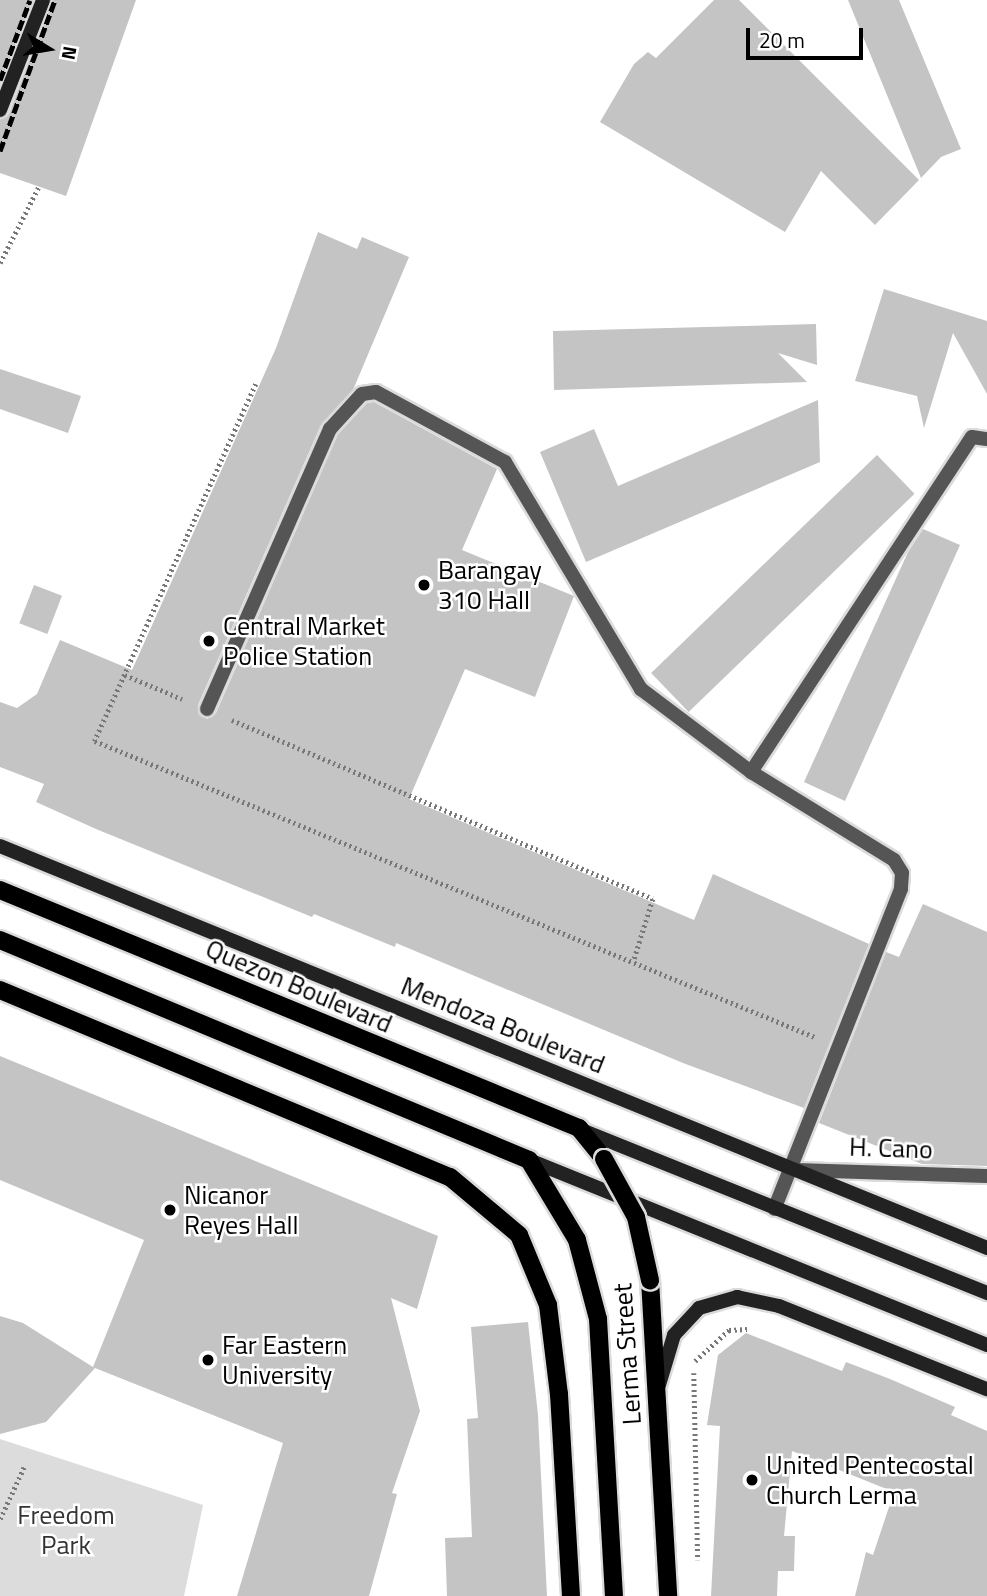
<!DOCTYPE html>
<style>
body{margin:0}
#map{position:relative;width:987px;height:1596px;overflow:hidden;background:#fff;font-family:"Titillium Web",sans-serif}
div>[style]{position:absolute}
.green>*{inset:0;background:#dcdcdc}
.building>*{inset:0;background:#c4c4c4;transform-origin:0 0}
.path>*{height:4.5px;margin-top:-2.25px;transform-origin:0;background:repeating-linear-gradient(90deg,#777 0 2px,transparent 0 5.5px)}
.roads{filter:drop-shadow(2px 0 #dbdbdb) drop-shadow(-2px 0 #dbdbdb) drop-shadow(0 2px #dbdbdb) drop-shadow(0 -2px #dbdbdb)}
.service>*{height:14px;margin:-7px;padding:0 7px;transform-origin:7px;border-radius:7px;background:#555}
.minor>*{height:14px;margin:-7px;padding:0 7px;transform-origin:7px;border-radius:7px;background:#555}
.secondary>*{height:14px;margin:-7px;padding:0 7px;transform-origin:7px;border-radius:7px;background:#222}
.primary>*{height:18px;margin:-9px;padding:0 9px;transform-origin:9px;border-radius:9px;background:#000}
.rail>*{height:5px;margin-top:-2.5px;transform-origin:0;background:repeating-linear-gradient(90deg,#000 0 10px,transparent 0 13.5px)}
.bridges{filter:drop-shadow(2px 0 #dbdbdb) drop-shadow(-2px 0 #dbdbdb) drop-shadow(0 2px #dbdbdb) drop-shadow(0 -2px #dbdbdb)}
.primary-bridge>*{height:18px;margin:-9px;padding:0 9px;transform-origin:9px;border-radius:9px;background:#000}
.dots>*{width:19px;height:19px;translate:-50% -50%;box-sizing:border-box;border:4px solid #fff;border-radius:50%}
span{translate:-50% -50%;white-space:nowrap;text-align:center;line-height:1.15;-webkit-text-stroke:5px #fff;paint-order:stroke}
.poi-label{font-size:26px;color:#000}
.left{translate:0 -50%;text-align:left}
.street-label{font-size:26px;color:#000}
.park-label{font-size:26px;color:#333}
.north{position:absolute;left:14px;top:14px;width:70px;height:70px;-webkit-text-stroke:5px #fff;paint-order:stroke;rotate:101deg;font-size:19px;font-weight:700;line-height:28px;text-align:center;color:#000}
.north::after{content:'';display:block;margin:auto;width:24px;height:32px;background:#000;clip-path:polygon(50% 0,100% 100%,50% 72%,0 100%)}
.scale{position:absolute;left:746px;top:28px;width:117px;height:32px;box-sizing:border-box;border:4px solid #000;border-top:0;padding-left:9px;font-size:21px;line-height:24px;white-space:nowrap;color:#000;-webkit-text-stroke:5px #fff;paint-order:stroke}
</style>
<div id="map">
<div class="green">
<i style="clip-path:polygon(0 1439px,203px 1505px,184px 1596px,0 1596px)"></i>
</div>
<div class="building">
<i style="clip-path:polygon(0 0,33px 0,0 84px)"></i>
<i style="clip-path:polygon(52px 0,136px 0,66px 196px,0 173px,0 119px,9px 114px)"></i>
<i style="clip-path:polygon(714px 0,739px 0,919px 180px,875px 225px,821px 171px,785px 232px,600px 122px,634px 64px,648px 52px,656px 58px)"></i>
<i style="clip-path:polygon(848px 0,899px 0,961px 149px,941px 157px,921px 178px)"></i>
<i style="clip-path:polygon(318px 232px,357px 249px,362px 237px,409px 257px,353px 390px,321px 425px,198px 705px,199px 714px,207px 719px,216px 713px,338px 434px,367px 403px,374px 402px,497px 469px,462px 550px,574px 596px,535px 697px,465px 669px,409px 799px,694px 920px,713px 874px,869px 944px,804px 1108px,683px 1063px,396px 943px,395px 947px,314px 914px,312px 917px,96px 829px,36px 802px,44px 784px,0 767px,0 702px,17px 708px,37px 694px,60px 640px,132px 670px,276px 348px)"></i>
<i style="clip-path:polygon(884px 289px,987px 321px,987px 394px,953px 333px,924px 428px,917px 396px,855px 381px)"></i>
<i style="clip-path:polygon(816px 324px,817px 365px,778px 353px,807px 382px,554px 390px,553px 331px)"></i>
<i style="clip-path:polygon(0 369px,81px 396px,68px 433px,0 409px)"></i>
<i style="clip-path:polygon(818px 400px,820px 462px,586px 562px,540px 452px,594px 429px,618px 486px)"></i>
<i style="left:877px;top:455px;width:54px;height:314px;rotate:46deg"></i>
<i style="clip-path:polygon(923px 529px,960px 545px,845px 801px,804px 782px,908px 552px)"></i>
<i style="left:34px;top:585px;width:30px;height:41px;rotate:21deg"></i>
<i style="clip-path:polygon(923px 904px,987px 932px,987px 1166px,922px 1164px,819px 1123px,886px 952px,899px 957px)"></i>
<i style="clip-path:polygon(0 1056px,438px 1236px,417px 1309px,391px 1298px,420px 1411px,392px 1493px,397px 1494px,369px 1596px,237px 1596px,283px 1443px,95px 1368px,46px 1422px,0 1434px,0 1316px,23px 1323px,93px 1367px,144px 1240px,0 1180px)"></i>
<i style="clip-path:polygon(528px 1322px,538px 1415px,547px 1596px,447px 1596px,445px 1538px,472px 1537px,467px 1419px,478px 1418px,471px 1327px)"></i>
<i style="clip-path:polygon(746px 1333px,842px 1371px,846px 1362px,890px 1379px,955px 1407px,951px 1415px,987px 1431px,987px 1596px,855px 1596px,866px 1552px,873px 1555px,894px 1492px,792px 1451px,784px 1536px,795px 1536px,794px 1571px,778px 1571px,777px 1596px,711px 1596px,720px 1426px,707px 1425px,718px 1355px)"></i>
</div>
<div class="path">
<i style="left:0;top:263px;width:86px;rotate:-63.1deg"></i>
<i style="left:256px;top:384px;width:392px;rotate:114.3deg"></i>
<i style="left:95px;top:741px;width:778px;rotate:22.35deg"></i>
<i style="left:125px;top:675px;width:62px;rotate:22.8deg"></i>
<i style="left:232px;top:720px;width:457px;rotate:23deg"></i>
<i style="left:653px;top:899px;width:64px;rotate:107.3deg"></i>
<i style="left:695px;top:1361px;width:46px;rotate:-42.4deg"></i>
<i style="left:729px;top:1330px;width:18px;rotate:-3deg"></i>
<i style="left:694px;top:1373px;width:187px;rotate:88.8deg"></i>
<i style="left:0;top:1519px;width:57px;rotate:-65.2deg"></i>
</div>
<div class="roads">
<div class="service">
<i style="left:751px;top:772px;width:401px;rotate:-56.6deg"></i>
<i style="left:972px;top:437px;width:15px;rotate:8deg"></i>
<i style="left:796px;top:1170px;width:191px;rotate:1.8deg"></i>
</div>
<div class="minor">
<i style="left:207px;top:709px;width:306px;rotate:-66.3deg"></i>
<i style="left:330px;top:429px;width:47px;rotate:-47.6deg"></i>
<i style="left:362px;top:394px;width:14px;rotate:-8deg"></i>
<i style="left:376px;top:392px;width:147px;rotate:28.5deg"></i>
<i style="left:505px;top:462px;width:265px;rotate:59.1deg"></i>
<i style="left:641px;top:689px;width:138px;rotate:37deg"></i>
<i style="left:751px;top:772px;width:168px;rotate:31.6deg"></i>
<i style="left:894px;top:860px;width:15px;rotate:58deg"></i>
<i style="left:902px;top:873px;width:16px;rotate:94deg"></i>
<i style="left:901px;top:889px;width:344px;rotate:111.6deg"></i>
</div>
<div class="secondary">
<i style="left:0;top:110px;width:118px;rotate:-68.6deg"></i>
<i style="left:0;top:846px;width:1066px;rotate:22.16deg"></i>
<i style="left:579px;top:1129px;width:440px;rotate:21.9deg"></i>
<i style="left:529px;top:1160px;width:494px;rotate:22deg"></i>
<i style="left:659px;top:1385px;width:52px;rotate:-73.3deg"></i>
<i style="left:674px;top:1335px;width:37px;rotate:-47deg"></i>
<i style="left:699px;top:1308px;width:40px;rotate:-16deg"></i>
<i style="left:737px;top:1297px;width:43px;rotate:12.1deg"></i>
<i style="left:779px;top:1306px;width:224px;rotate:21.8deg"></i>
</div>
<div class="primary">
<i style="left:0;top:890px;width:626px;rotate:22.35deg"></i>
<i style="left:579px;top:1128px;width:40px;rotate:51deg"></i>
<i style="left:0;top:940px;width:573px;rotate:22.58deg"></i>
<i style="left:529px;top:1160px;width:93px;rotate:59deg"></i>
<i style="left:577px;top:1240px;width:82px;rotate:75.1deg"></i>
<i style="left:598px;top:1319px;width:277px;rotate:86.7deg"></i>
<i style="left:0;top:990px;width:487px;rotate:22.6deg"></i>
<i style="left:450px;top:1177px;width:90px;rotate:40deg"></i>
<i style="left:519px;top:1235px;width:76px;rotate:67.5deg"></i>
<i style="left:548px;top:1305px;width:90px;rotate:83deg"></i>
<i style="left:559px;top:1394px;width:202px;rotate:86.6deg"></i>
<i style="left:650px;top:1280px;width:317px;rotate:86.7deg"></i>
</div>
</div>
<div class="rail">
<i style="left:0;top:80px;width:85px;rotate:-69.4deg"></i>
<i style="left:0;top:151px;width:161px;rotate:-70deg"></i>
</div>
<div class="bridges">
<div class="primary-bridge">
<i style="left:604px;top:1159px;width:66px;rotate:61.1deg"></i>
<i style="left:636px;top:1217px;width:65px;rotate:77.5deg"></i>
</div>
</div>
<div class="dots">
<i style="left:424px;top:585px;background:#000"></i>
<i style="left:209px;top:641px;background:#000"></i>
<i style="left:170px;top:1210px;background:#000"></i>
<i style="left:208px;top:1360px;background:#000"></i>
<i style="left:752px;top:1480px;background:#000"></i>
</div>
<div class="poi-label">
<span class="left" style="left:438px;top:585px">Barangay<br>310 Hall</span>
<span class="left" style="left:223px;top:641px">Central Market<br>Police Station</span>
<span class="left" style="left:184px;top:1210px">Nicanor<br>Reyes Hall</span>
<span class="left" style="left:222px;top:1360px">Far Eastern<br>University</span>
<span class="left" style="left:766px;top:1480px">United Pentecostal<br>Church Lerma</span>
</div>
<div class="street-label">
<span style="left:299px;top:986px;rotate:23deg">Quezon Boulevard</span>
<span style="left:503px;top:1025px;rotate:22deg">Mendoza Boulevard</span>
<span style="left:891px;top:1148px;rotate:2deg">H. Cano</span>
<span style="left:627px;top:1354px;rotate:-94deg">Lerma Street</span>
</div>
<div class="park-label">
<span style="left:66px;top:1530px">Freedom<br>Park</span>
</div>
<div class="north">N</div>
<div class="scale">20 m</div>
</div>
